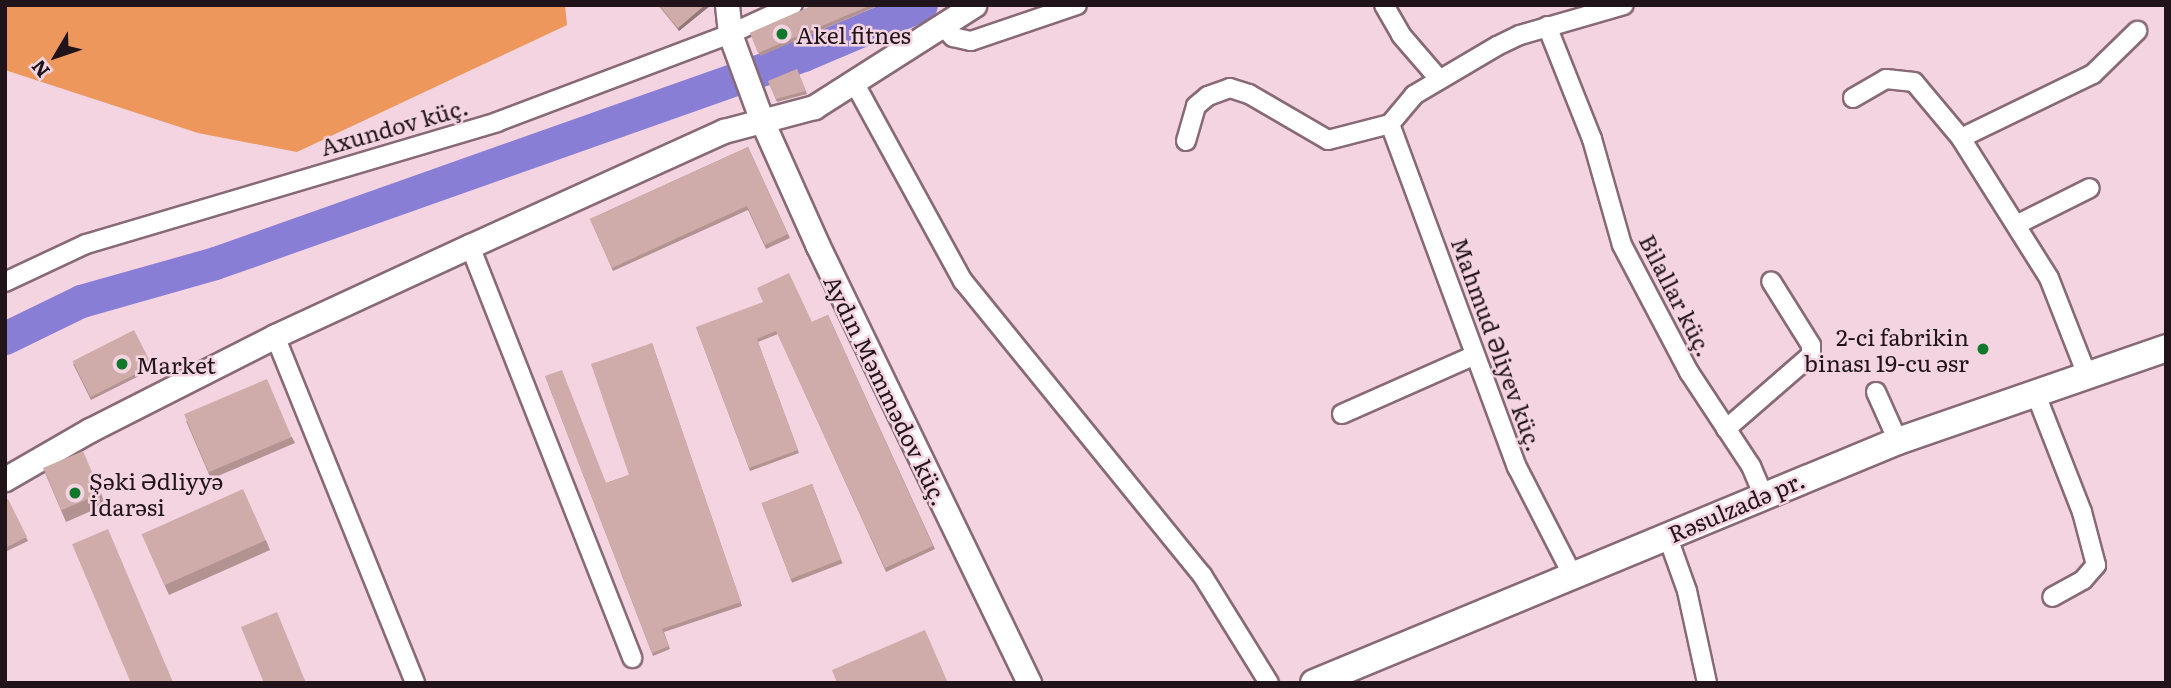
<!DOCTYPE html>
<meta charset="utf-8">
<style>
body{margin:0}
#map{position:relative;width:2171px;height:688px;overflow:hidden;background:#f5d4e2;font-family:Literata,serif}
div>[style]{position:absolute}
.forest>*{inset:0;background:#ee975d}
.river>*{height:33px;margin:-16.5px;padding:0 16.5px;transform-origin:16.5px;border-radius:16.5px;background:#897ed5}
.roads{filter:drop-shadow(2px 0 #886a77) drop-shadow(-2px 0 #886a77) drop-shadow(0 2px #886a77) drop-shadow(0 -2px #886a77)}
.minor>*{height:18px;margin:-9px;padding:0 9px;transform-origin:9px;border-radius:9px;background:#fff}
.tertiary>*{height:23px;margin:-11.5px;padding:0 11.5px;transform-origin:11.5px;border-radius:11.5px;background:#fff}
.secondary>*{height:26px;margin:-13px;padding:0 13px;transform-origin:13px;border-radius:13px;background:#fff}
.wall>*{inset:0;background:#b29391;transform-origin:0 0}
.shaded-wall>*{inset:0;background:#917876}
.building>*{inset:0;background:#cfaba9;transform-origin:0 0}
.dots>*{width:19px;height:19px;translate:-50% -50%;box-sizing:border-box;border:4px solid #f5d4e2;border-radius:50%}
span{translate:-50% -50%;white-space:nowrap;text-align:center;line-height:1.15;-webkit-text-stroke:5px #f5d4e2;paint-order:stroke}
.poi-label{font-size:23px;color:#20141a}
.left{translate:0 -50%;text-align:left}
.right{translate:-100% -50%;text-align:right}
.street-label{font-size:23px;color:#20141a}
.frame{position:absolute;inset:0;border:7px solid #20141a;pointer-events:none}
.north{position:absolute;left:21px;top:21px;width:70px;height:70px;-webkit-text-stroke:5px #f5d4e2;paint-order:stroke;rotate:231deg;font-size:19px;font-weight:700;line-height:28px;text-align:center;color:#20141a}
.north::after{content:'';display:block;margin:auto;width:24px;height:32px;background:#20141a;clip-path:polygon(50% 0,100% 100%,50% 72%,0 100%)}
</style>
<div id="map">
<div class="forest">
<i style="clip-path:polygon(5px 5px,565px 5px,567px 25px,297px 152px,198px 133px,5px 70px)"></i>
</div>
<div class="river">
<i style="left:5px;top:338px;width:85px;rotate:-26deg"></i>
<i style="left:81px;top:301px;width:139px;rotate:-15.8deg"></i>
<i style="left:215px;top:263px;width:624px;rotate:-19.48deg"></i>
<i style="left:803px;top:55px;width:128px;rotate:-23deg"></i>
</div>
<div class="roads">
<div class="minor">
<i style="left:1384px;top:5px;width:34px;rotate:60deg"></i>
<i style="left:1401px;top:35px;width:58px;rotate:49.2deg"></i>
<i style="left:943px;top:26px;width:15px;rotate:48deg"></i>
<i style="left:953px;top:37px;width:18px;rotate:13deg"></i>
<i style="left:971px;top:41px;width:112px;rotate:-18.8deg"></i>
<i style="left:1547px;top:26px;width:122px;rotate:68.3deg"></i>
<i style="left:1592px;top:139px;width:110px;rotate:74.2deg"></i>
<i style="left:1622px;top:245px;width:144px;rotate:62.2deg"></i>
<i style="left:1689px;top:372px;width:113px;rotate:56.6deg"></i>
<i style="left:1751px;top:466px;width:30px;rotate:67deg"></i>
<i style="left:855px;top:84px;width:225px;rotate:61.3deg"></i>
<i style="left:963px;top:281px;width:379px;rotate:50.9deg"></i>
<i style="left:1202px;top:575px;width:127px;rotate:58.2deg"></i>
<i style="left:1853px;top:98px;width:38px;rotate:-30deg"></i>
<i style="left:1886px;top:79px;width:28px;rotate:6deg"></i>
<i style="left:1914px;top:82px;width:73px;rotate:50deg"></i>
<i style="left:1390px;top:124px;width:366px;rotate:69.7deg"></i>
<i style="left:1517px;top:467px;width:123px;rotate:62.8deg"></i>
<i style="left:1390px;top:124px;width:38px;rotate:-50deg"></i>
<i style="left:1414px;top:95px;width:96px;rotate:-30.6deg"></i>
<i style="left:1497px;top:46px;width:25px;rotate:-26deg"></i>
<i style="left:1520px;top:35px;width:108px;rotate:-16.1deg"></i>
<i style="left:1186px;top:141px;width:36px;rotate:-74deg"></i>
<i style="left:1196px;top:106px;width:16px;rotate:-40deg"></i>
<i style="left:1208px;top:96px;width:23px;rotate:-20deg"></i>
<i style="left:1230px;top:88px;width:20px;rotate:18deg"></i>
<i style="left:1249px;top:94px;width:91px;rotate:30.2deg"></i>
<i style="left:1328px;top:140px;width:64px;rotate:-14.5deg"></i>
<i style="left:2018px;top:224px;width:80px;rotate:-26.6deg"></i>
<i style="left:470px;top:246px;width:443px;rotate:68.5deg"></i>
<i style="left:5px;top:282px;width:89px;rotate:-25.1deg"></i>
<i style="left:86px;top:244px;width:429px;rotate:-16.5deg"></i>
<i style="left:497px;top:122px;width:249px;rotate:-20.7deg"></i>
<i style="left:730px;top:34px;width:69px;rotate:-24.7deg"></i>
<i style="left:275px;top:336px;width:374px;rotate:68deg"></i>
<i style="left:2087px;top:375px;width:104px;rotate:-111.4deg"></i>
<i style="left:2049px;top:278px;width:165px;rotate:-122.2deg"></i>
<i style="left:1961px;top:138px;width:147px;rotate:-25.9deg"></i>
<i style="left:2093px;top:74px;width:62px;rotate:-44.3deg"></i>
<i style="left:1876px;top:392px;width:54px;rotate:65.8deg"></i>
<i style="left:2035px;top:392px;width:129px;rotate:68.6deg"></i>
<i style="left:2082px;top:512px;width:55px;rotate:75.2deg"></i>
<i style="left:2096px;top:565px;width:20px;rotate:131deg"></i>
<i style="left:2083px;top:580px;width:35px;rotate:151deg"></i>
<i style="left:1342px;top:414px;width:145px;rotate:-23.9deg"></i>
<i style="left:1726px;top:429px;width:113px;rotate:-41deg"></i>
<i style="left:1811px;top:355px;width:10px;rotate:-90deg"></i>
<i style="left:1811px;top:345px;width:75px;rotate:-122deg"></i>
<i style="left:1667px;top:535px;width:59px;rotate:70.3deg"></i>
<i style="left:1687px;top:591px;width:94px;rotate:77.7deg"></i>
</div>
<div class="tertiary">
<i style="left:727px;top:5px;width:29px;rotate:84deg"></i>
<i style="left:730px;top:34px;width:93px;rotate:69.8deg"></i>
<i style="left:762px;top:121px;width:137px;rotate:65.9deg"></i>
<i style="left:818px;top:246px;width:485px;rotate:64.2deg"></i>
<i style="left:5px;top:479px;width:98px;rotate:-30deg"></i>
<i style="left:90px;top:430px;width:208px;rotate:-26.9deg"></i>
<i style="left:275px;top:336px;width:215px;rotate:-24.8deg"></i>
<i style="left:470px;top:246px;width:279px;rotate:-24.4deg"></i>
<i style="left:724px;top:131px;width:93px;rotate:-14.9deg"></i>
<i style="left:814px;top:107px;width:190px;rotate:-32.5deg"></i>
</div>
<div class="secondary">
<i style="left:1314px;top:683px;width:632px;rotate:-22.51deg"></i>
<i style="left:1898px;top:441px;width:284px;rotate:-19.1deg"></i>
</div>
</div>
<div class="wall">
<i style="clip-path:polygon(658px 5px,711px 5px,679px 31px)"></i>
<i style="clip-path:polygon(814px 5px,880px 5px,760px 56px,750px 33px)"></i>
<i style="clip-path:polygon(797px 69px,807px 94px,777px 102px,768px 81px)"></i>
<i style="clip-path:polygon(748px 147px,790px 238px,766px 249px,748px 210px,613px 271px,590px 219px)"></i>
<i style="clip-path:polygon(828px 315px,935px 549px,886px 572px,778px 334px,758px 342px,799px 453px,750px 471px,696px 327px,812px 322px)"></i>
<i style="clip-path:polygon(652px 343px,742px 606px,664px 632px,670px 649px,653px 656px,545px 376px,606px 483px,629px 475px)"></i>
<i style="clip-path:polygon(73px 364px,152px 366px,153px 369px,91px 400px)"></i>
<i style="clip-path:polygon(186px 421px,292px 437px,295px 443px,211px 479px)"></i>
<i style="clip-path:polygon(43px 468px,101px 493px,105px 505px,66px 522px)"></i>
<i style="left:812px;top:484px;width:85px;height:54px;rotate:69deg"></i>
<i style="clip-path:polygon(5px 500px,28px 541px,5px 552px)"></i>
<i style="clip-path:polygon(142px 534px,266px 540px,270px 550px,169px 595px)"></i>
</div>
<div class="shaded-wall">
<i style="clip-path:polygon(705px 5px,711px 5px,679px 31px,678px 28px)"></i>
</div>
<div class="building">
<i style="clip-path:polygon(659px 5px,705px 5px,678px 28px)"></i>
<i style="clip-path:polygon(814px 5px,871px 5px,758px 53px,750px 33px)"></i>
<i style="clip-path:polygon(797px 69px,806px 91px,776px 99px,768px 81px)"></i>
<i style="clip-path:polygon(748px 147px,788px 234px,765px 245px,747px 206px,612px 268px,590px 219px)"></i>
<i style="clip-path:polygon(789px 273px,812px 322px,828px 315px,933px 546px,885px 568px,776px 331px,757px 339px,798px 450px,749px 468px,696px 327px,763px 302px,757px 288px)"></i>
<i style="left:134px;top:330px;width:40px;height:69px;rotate:63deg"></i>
<i style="clip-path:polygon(652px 343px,741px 602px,662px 629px,669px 646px,652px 653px,545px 376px,562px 370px,606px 483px,629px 475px,591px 364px)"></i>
<i style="left:267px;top:379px;width:63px;height:90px;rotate:67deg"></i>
<i style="left:83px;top:451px;width:46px;height:43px;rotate:67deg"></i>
<i style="left:812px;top:484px;width:81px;height:54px;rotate:69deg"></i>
<i style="left:243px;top:489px;width:56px;height:111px;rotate:66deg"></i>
<i style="clip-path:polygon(8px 499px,27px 537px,5px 548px,5px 500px)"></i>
<i style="left:108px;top:529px;width:168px;height:39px;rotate:67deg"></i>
<i style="clip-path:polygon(277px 612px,306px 683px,264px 683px,241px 627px)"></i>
<i style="clip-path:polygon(925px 630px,948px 683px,837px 683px,832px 670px)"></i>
</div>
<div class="dots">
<i style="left:782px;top:34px;background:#0f782c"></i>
<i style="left:1983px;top:349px;background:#0f782c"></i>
<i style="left:122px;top:364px;background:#0f782c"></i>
<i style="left:75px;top:493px;background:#0f782c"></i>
</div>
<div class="poi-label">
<span class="left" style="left:796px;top:34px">Akel fitnes</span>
<span class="right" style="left:1969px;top:349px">2-ci fabrikin<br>binası 19-cu əsr</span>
<span class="left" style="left:136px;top:364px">Market</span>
<span class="left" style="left:89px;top:493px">Şəki Ədliyyə<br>İdarəsi</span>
</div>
<div class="street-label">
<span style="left:394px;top:126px;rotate:-16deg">Axundov küç.</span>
<span style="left:1677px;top:295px;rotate:63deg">Bilallar küç.</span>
<span style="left:1498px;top:344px;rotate:70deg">Mahmud Əliyev küç.</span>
<span style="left:887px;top:390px;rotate:64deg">Aydın Məmmədov küç.</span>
<span style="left:1736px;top:506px;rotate:-23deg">Rəsulzadə pr.</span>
</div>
<div class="frame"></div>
<div class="north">N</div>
</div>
